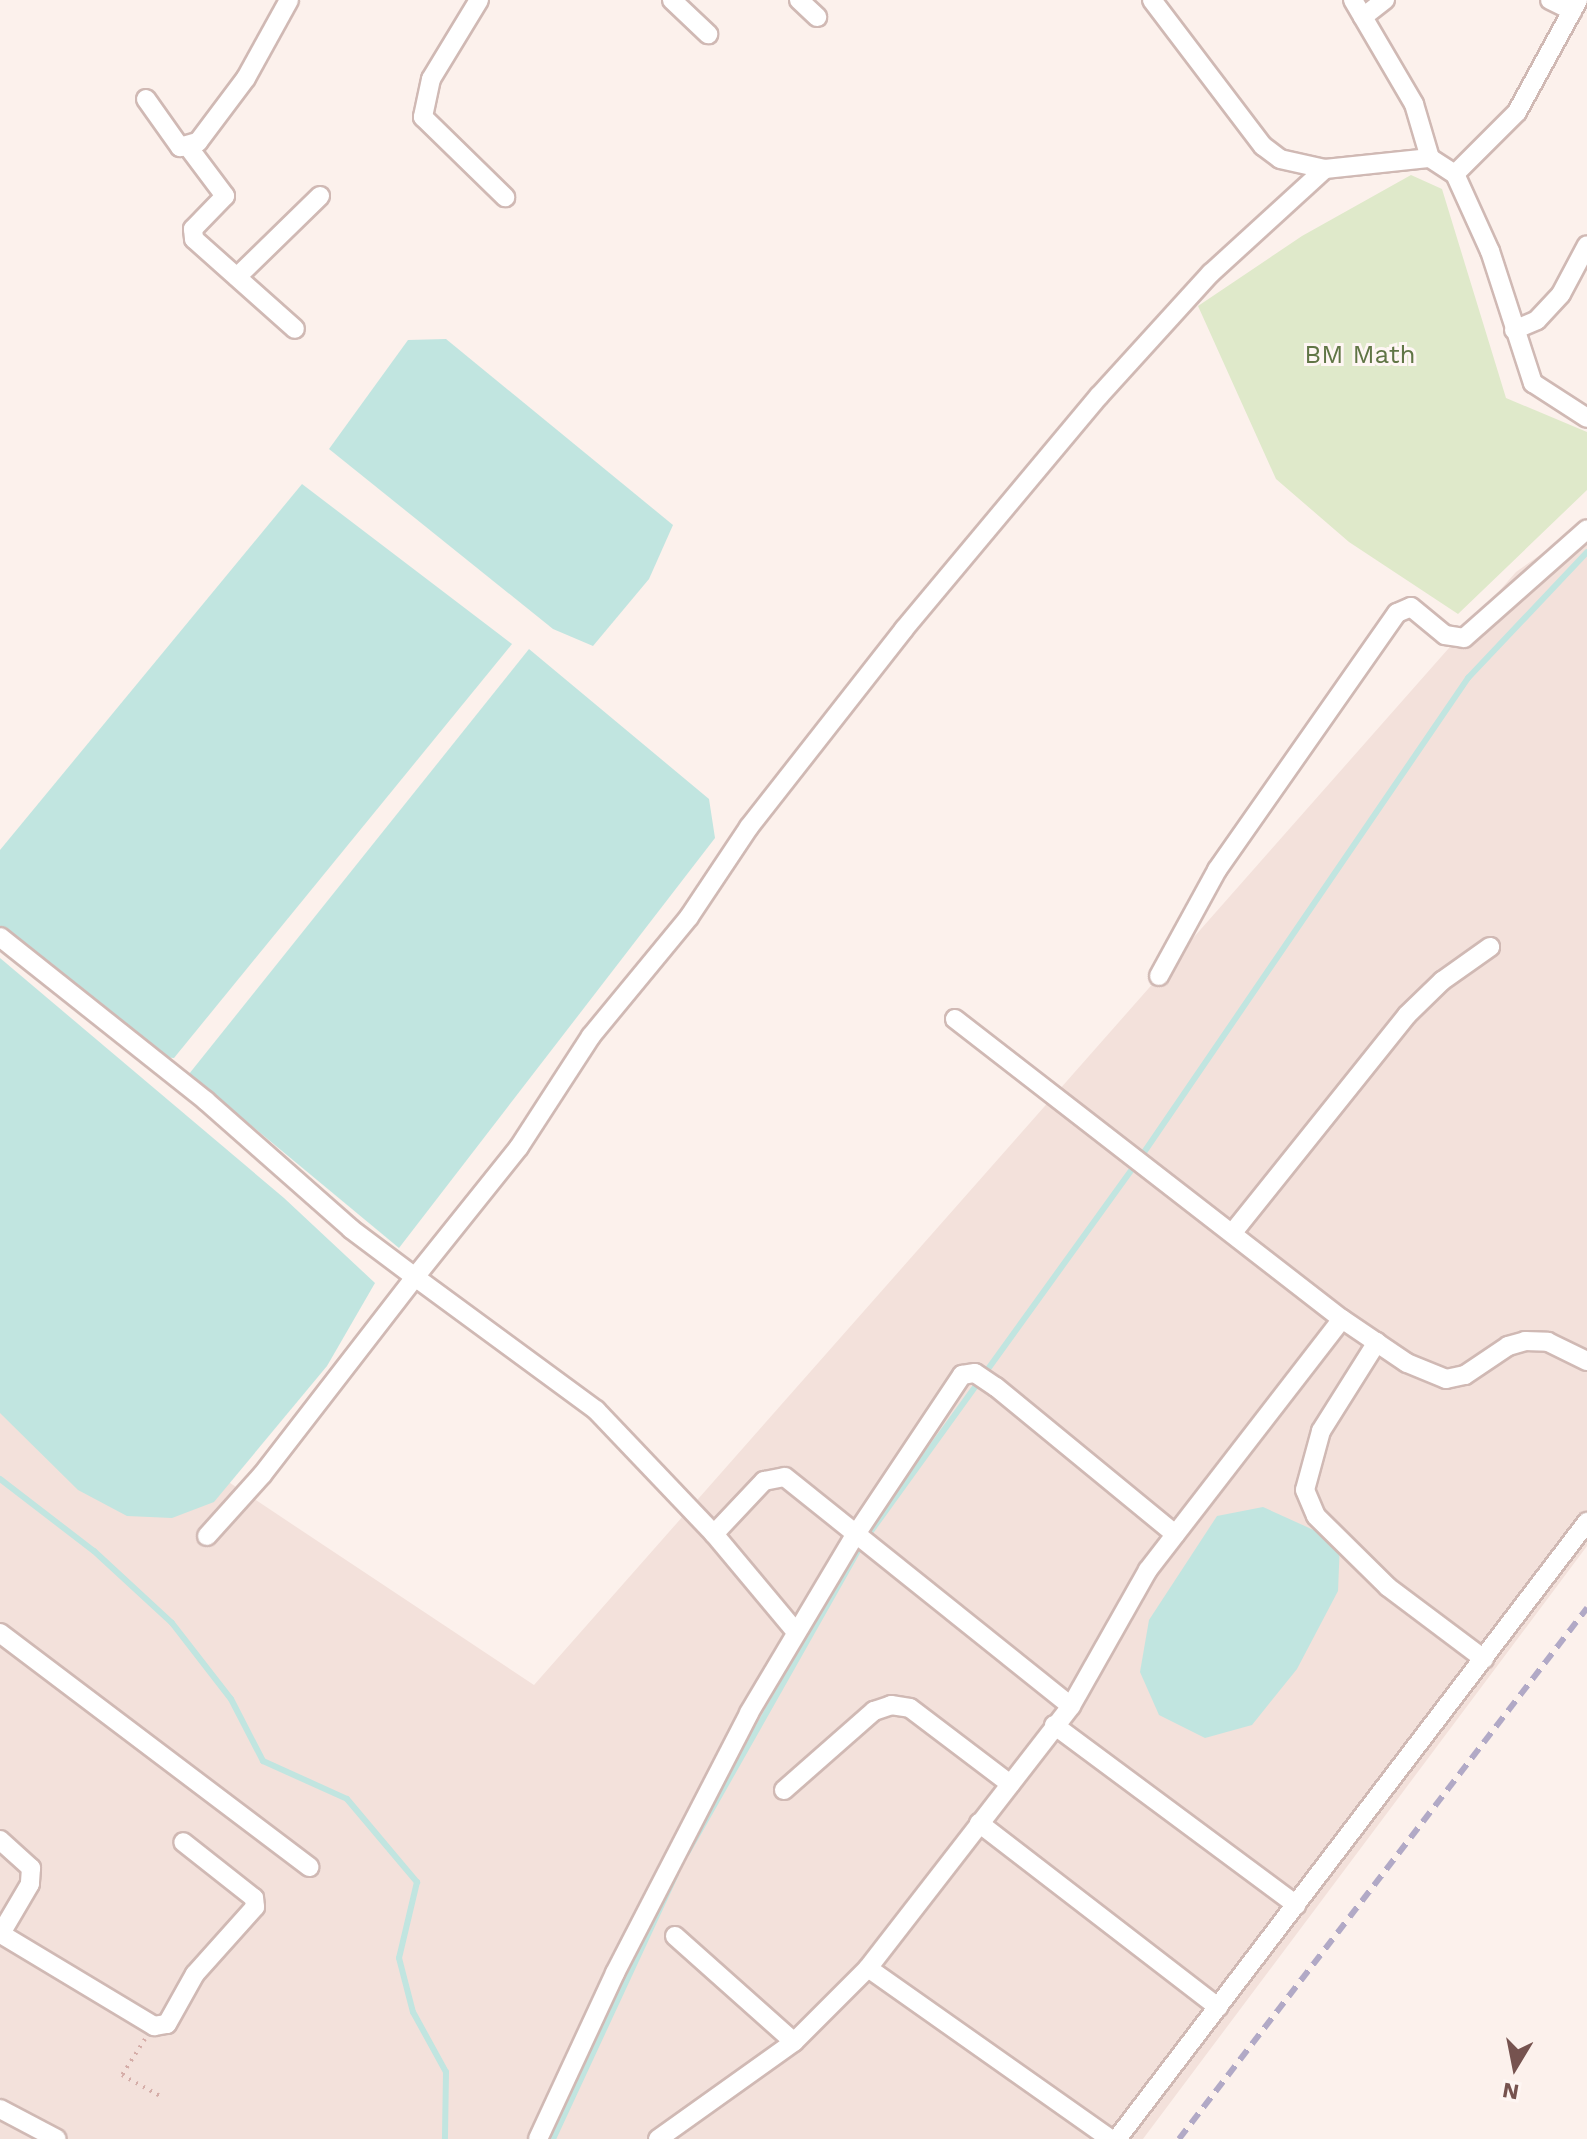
<!DOCTYPE html>
<style>
body{margin:0}
#map{position:relative;width:1587px;height:2139px;overflow:hidden;background:#fcf1ec;font-family:"Work Sans",sans-serif}
div>[style]{position:absolute}
.residential>*{inset:0;background:#f3e1db}
.green>*{inset:0;background:#dfe9ca}
.water>*{inset:0;background:#c1e5e0}
.stream>*{height:6px;margin:-3px;padding:0 3px;transform-origin:3px;border-radius:3px;background:#c1e5e0}
.path>*{height:4px;margin-top:-2px;transform-origin:0;background:repeating-linear-gradient(90deg,#d5ada8 0 2px,transparent 0 8px)}
.roads{filter:drop-shadow(2px 0 #d0b9b4) drop-shadow(-2px 0 #d0b9b4) drop-shadow(0 2px #d0b9b4) drop-shadow(0 -2px #d0b9b4)}
.street>*{height:18px;margin:-9px;padding:0 9px;transform-origin:9px;border-radius:9px;background:#fff}
.rail>*{height:6px;margin-top:-3px;transform-origin:0;background:repeating-linear-gradient(90deg,#b1a9c6 0 12px,transparent 0 20px)}
span{translate:-50% -50%;white-space:nowrap;text-align:center;line-height:1.15;-webkit-text-stroke:6px #fef6f3;paint-order:stroke}
.park-label{font-size:26px;color:#607545}
.north{position:absolute;left:1475px;top:2027px;width:80px;height:80px;-webkit-text-stroke:6px #fef6f3;paint-order:stroke;rotate:190deg;font-size:22px;font-weight:700;line-height:32px;text-align:center;color:#76534f}
.north::after{content:'';display:block;margin:auto;width:28px;height:36px;background:#76534f;clip-path:polygon(50% 0,100% 100%,50% 72%,0 100%)}
</style>
<div id="map">
<div class="residential">
<i style="clip-path:polygon(1587px 522px,1587px 1546px,1143px 2139px,0 2139px,0 1330px,534px 1685px,1516px 572px)"></i>
</div>
<div class="green">
<i style="clip-path:polygon(1411px 175px,1442px 189px,1506px 398px,1587px 432px,1587px 490px,1458px 614px,1349px 542px,1276px 479px,1198px 306px,1302px 236px)"></i>
</div>
<div class="water">
<i style="clip-path:polygon(446px 339px,673px 525px,649px 579px,593px 646px,553px 629px,329px 449px,408px 340px)"></i>
<i style="clip-path:polygon(302px 484px,512px 644px,174px 1058px,148px 1056px,0 928px,0 850px)"></i>
<i style="clip-path:polygon(529px 649px,709px 799px,715px 838px,399px 1248px,189px 1074px)"></i>
<i style="clip-path:polygon(0 958px,284px 1198px,375px 1283px,327px 1366px,214px 1502px,172px 1518px,127px 1516px,78px 1490px,0 1413px)"></i>
<i style="clip-path:polygon(1263px 1507px,1340px 1542px,1338px 1591px,1297px 1669px,1252px 1725px,1205px 1738px,1159px 1715px,1140px 1672px,1149px 1620px,1217px 1516px)"></i>
</div>
<div class="stream">
<i style="left:0;top:1479px;width:118px;rotate:37.5deg"></i>
<i style="left:94px;top:1551px;width:106px;rotate:42.7deg"></i>
<i style="left:172px;top:1623px;width:96px;rotate:52.2deg"></i>
<i style="left:231px;top:1699px;width:70px;rotate:62.7deg"></i>
<i style="left:263px;top:1761px;width:92px;rotate:24.3deg"></i>
<i style="left:347px;top:1799px;width:109px;rotate:49.9deg"></i>
<i style="left:417px;top:1882px;width:78px;rotate:103.3deg"></i>
<i style="left:399px;top:1958px;width:56px;rotate:75.5deg"></i>
<i style="left:413px;top:2012px;width:68px;rotate:61.2deg"></i>
<i style="left:446px;top:2072px;width:67px;rotate:90.9deg"></i>
<i style="left:687px;top:1853px;width:354px;rotate:-60.5deg"></i>
<i style="left:861px;top:1545px;width:470px;rotate:-54.2deg"></i>
<i style="left:1136px;top:1164px;width:589px;rotate:-55.66deg"></i>
<i style="left:1468px;top:678px;width:173px;rotate:-46.6deg"></i>
<i style="left:553px;top:2139px;width:292px;rotate:-65.1deg"></i>
</div>
<div class="path">
<i style="left:145px;top:2039px;width:43px;rotate:122.6deg"></i>
<i style="left:122px;top:2075px;width:43px;rotate:28.9deg"></i>
</div>
<div class="roads">
<div class="street">
<i style="left:479px;top:0;width:92px;rotate:121.3deg"></i>
<i style="left:431px;top:79px;width:39px;rotate:102deg"></i>
<i style="left:423px;top:117px;width:115px;rotate:44.3deg"></i>
<i style="left:672px;top:0;width:50px;rotate:43.4deg"></i>
<i style="left:799px;top:0;width:25px;rotate:43deg"></i>
<i style="left:1152px;top:0;width:183px;rotate:52.8deg"></i>
<i style="left:1263px;top:146px;width:21px;rotate:37deg"></i>
<i style="left:1280px;top:159px;width:46px;rotate:12.5deg"></i>
<i style="left:1325px;top:169px;width:106px;rotate:-6deg"></i>
<i style="left:1430px;top:158px;width:30px;rotate:33deg"></i>
<i style="left:1455px;top:174px;width:85px;rotate:65.6deg"></i>
<i style="left:1490px;top:251px;width:139px;rotate:72deg"></i>
<i style="left:1533px;top:383px;width:64px;rotate:32.9deg"></i>
<i style="left:1353px;top:0;width:121px;rotate:59.6deg"></i>
<i style="left:1414px;top:104px;width:56px;rotate:73.5deg"></i>
<i style="left:1550px;top:0;width:25px;rotate:26deg"></i>
<i style="left:1363px;top:17px;width:28px;rotate:-38deg"></i>
<i style="left:146px;top:99px;width:59px;rotate:54.7deg"></i>
<i style="left:180px;top:147px;width:19px;rotate:-16deg"></i>
<i style="left:198px;top:142px;width:80px;rotate:-53.1deg"></i>
<i style="left:246px;top:78px;width:89px;rotate:-61.1deg"></i>
<i style="left:189px;top:148px;width:60px;rotate:53.1deg"></i>
<i style="left:225px;top:196px;width:46px;rotate:134.1deg"></i>
<i style="left:193px;top:229px;width:10px;rotate:84deg"></i>
<i style="left:194px;top:239px;width:135px;rotate:41.7deg"></i>
<i style="left:1455px;top:174px;width:88px;rotate:-45deg"></i>
<i style="left:1517px;top:112px;width:128px;rotate:-61.4deg"></i>
<i style="left:237px;top:277px;width:116px;rotate:-44.3deg"></i>
<i style="left:1514px;top:330px;width:25px;rotate:-23deg"></i>
<i style="left:1537px;top:320px;width:35px;rotate:-47deg"></i>
<i style="left:1561px;top:294px;width:55px;rotate:-62deg"></i>
<i style="left:0;top:937px;width:263px;rotate:38.5deg"></i>
<i style="left:206px;top:1101px;width:193px;rotate:41.4deg"></i>
<i style="left:351px;top:1229px;width:80px;rotate:36.9deg"></i>
<i style="left:415px;top:1277px;width:166px;rotate:-51.3deg"></i>
<i style="left:519px;top:1147px;width:132px;rotate:-57deg"></i>
<i style="left:591px;top:1036px;width:154px;rotate:-50.5deg"></i>
<i style="left:689px;top:917px;width:108px;rotate:-56.3deg"></i>
<i style="left:749px;top:827px;width:251px;rotate:-51.9deg"></i>
<i style="left:904px;top:629px;width:304px;rotate:-50.1deg"></i>
<i style="left:1099px;top:396px;width:166px;rotate:-47.7deg"></i>
<i style="left:1211px;top:273px;width:154px;rotate:-42.4deg"></i>
<i style="left:1159px;top:976px;width:121px;rotate:-61.3deg"></i>
<i style="left:1217px;top:870px;width:314px;rotate:-55deg"></i>
<i style="left:1397px;top:613px;width:15px;rotate:-23deg"></i>
<i style="left:1411px;top:607px;width:44px;rotate:39.5deg"></i>
<i style="left:1445px;top:635px;width:19px;rotate:9deg"></i>
<i style="left:1464px;top:638px;width:164px;rotate:-41.5deg"></i>
<i style="left:955px;top:1019px;width:490px;rotate:37.8deg"></i>
<i style="left:1342px;top:1319px;width:78px;rotate:34.1deg"></i>
<i style="left:1407px;top:1363px;width:42px;rotate:22.3deg"></i>
<i style="left:1446px;top:1379px;width:19px;rotate:-12deg"></i>
<i style="left:1465px;top:1375px;width:52px;rotate:-34deg"></i>
<i style="left:1508px;top:1346px;width:18px;rotate:-16deg"></i>
<i style="left:1525px;top:1341px;width:23px;rotate:2deg"></i>
<i style="left:1548px;top:1342px;width:43px;rotate:26deg"></i>
<i style="left:1234px;top:1231px;width:277px;rotate:-51.3deg"></i>
<i style="left:1407px;top:1015px;width:49px;rotate:-44.2deg"></i>
<i style="left:1442px;top:981px;width:59px;rotate:-35.3deg"></i>
<i style="left:1377px;top:1342px;width:105px;rotate:122.2deg"></i>
<i style="left:1321px;top:1431px;width:61px;rotate:105.2deg"></i>
<i style="left:1305px;top:1490px;width:28px;rotate:67deg"></i>
<i style="left:1316px;top:1516px;width:101px;rotate:44.6deg"></i>
<i style="left:1388px;top:1587px;width:120px;rotate:36.9deg"></i>
<i style="left:714px;top:1534px;width:73px;rotate:-46.7deg"></i>
<i style="left:764px;top:1481px;width:21px;rotate:-11deg"></i>
<i style="left:785px;top:1477px;width:366px;rotate:38.7deg"></i>
<i style="left:207px;top:1536px;width:82px;rotate:-48deg"></i>
<i style="left:262px;top:1475px;width:250px;rotate:-52.3deg"></i>
<i style="left:415px;top:1277px;width:225px;rotate:36.3deg"></i>
<i style="left:596px;top:1410px;width:171px;rotate:46.4deg"></i>
<i style="left:714px;top:1534px;width:126px;rotate:50.1deg"></i>
<i style="left:0;top:1633px;width:388px;rotate:37.1deg"></i>
<i style="left:1054px;top:1725px;width:302px;rotate:36.6deg"></i>
<i style="left:784px;top:1790px;width:120px;rotate:-41.3deg"></i>
<i style="left:874px;top:1711px;width:18px;rotate:-19deg"></i>
<i style="left:891px;top:1705px;width:19px;rotate:9deg"></i>
<i style="left:910px;top:1708px;width:126px;rotate:37.2deg"></i>
<i style="left:979px;top:1823px;width:302px;rotate:37.6deg"></i>
<i style="left:0;top:1840px;width:42px;rotate:42.1deg"></i>
<i style="left:31px;top:1868px;width:16px;rotate:94deg"></i>
<i style="left:30px;top:1884px;width:59px;rotate:120.5deg"></i>
<i style="left:1px;top:1934px;width:179px;rotate:31deg"></i>
<i style="left:154px;top:2026px;width:13px;rotate:-9deg"></i>
<i style="left:167px;top:2024px;width:57px;rotate:-60.8deg"></i>
<i style="left:195px;top:1974px;width:90px;rotate:-48.2deg"></i>
<i style="left:255px;top:1907px;width:9px;rotate:-96deg"></i>
<i style="left:254px;top:1898px;width:90px;rotate:-141.7deg"></i>
<i style="left:675px;top:1936px;width:159px;rotate:41.7deg"></i>
<i style="left:868px;top:1968px;width:296px;rotate:35.2deg"></i>
<i style="left:0;top:2109px;width:64px;rotate:27.8deg"></i>
<i style="left:538px;top:2139px;width:183px;rotate:-65.1deg"></i>
<i style="left:615px;top:1973px;width:292px;rotate:-62.7deg"></i>
<i style="left:749px;top:1713px;width:205px;rotate:-59.2deg"></i>
<i style="left:854px;top:1537px;width:195px;rotate:-56.3deg"></i>
<i style="left:962px;top:1375px;width:13px;rotate:-9deg"></i>
<i style="left:975px;top:1373px;width:25px;rotate:34deg"></i>
<i style="left:996px;top:1387px;width:232px;rotate:39.4deg"></i>
<i style="left:658px;top:2139px;width:167px;rotate:-35.5deg"></i>
<i style="left:794px;top:2042px;width:105px;rotate:-45deg"></i>
<i style="left:868px;top:1968px;width:331px;rotate:-52.2deg"></i>
<i style="left:1071px;top:1706px;width:156px;rotate:-60.5deg"></i>
<i style="left:1148px;top:1570px;width:317px;rotate:-52.3deg"></i>
<i style="left:1117px;top:2139px;width:776px;rotate:-52.7deg"></i>
</div>
</div>
<div class="rail">
<i style="left:1179px;top:2139px;width:670px;rotate:-52.46deg"></i>
</div>
<div class="park-label">
<span style="left:1360px;top:355px">BM Math</span>
</div>
<div class="north">N</div>
</div>
